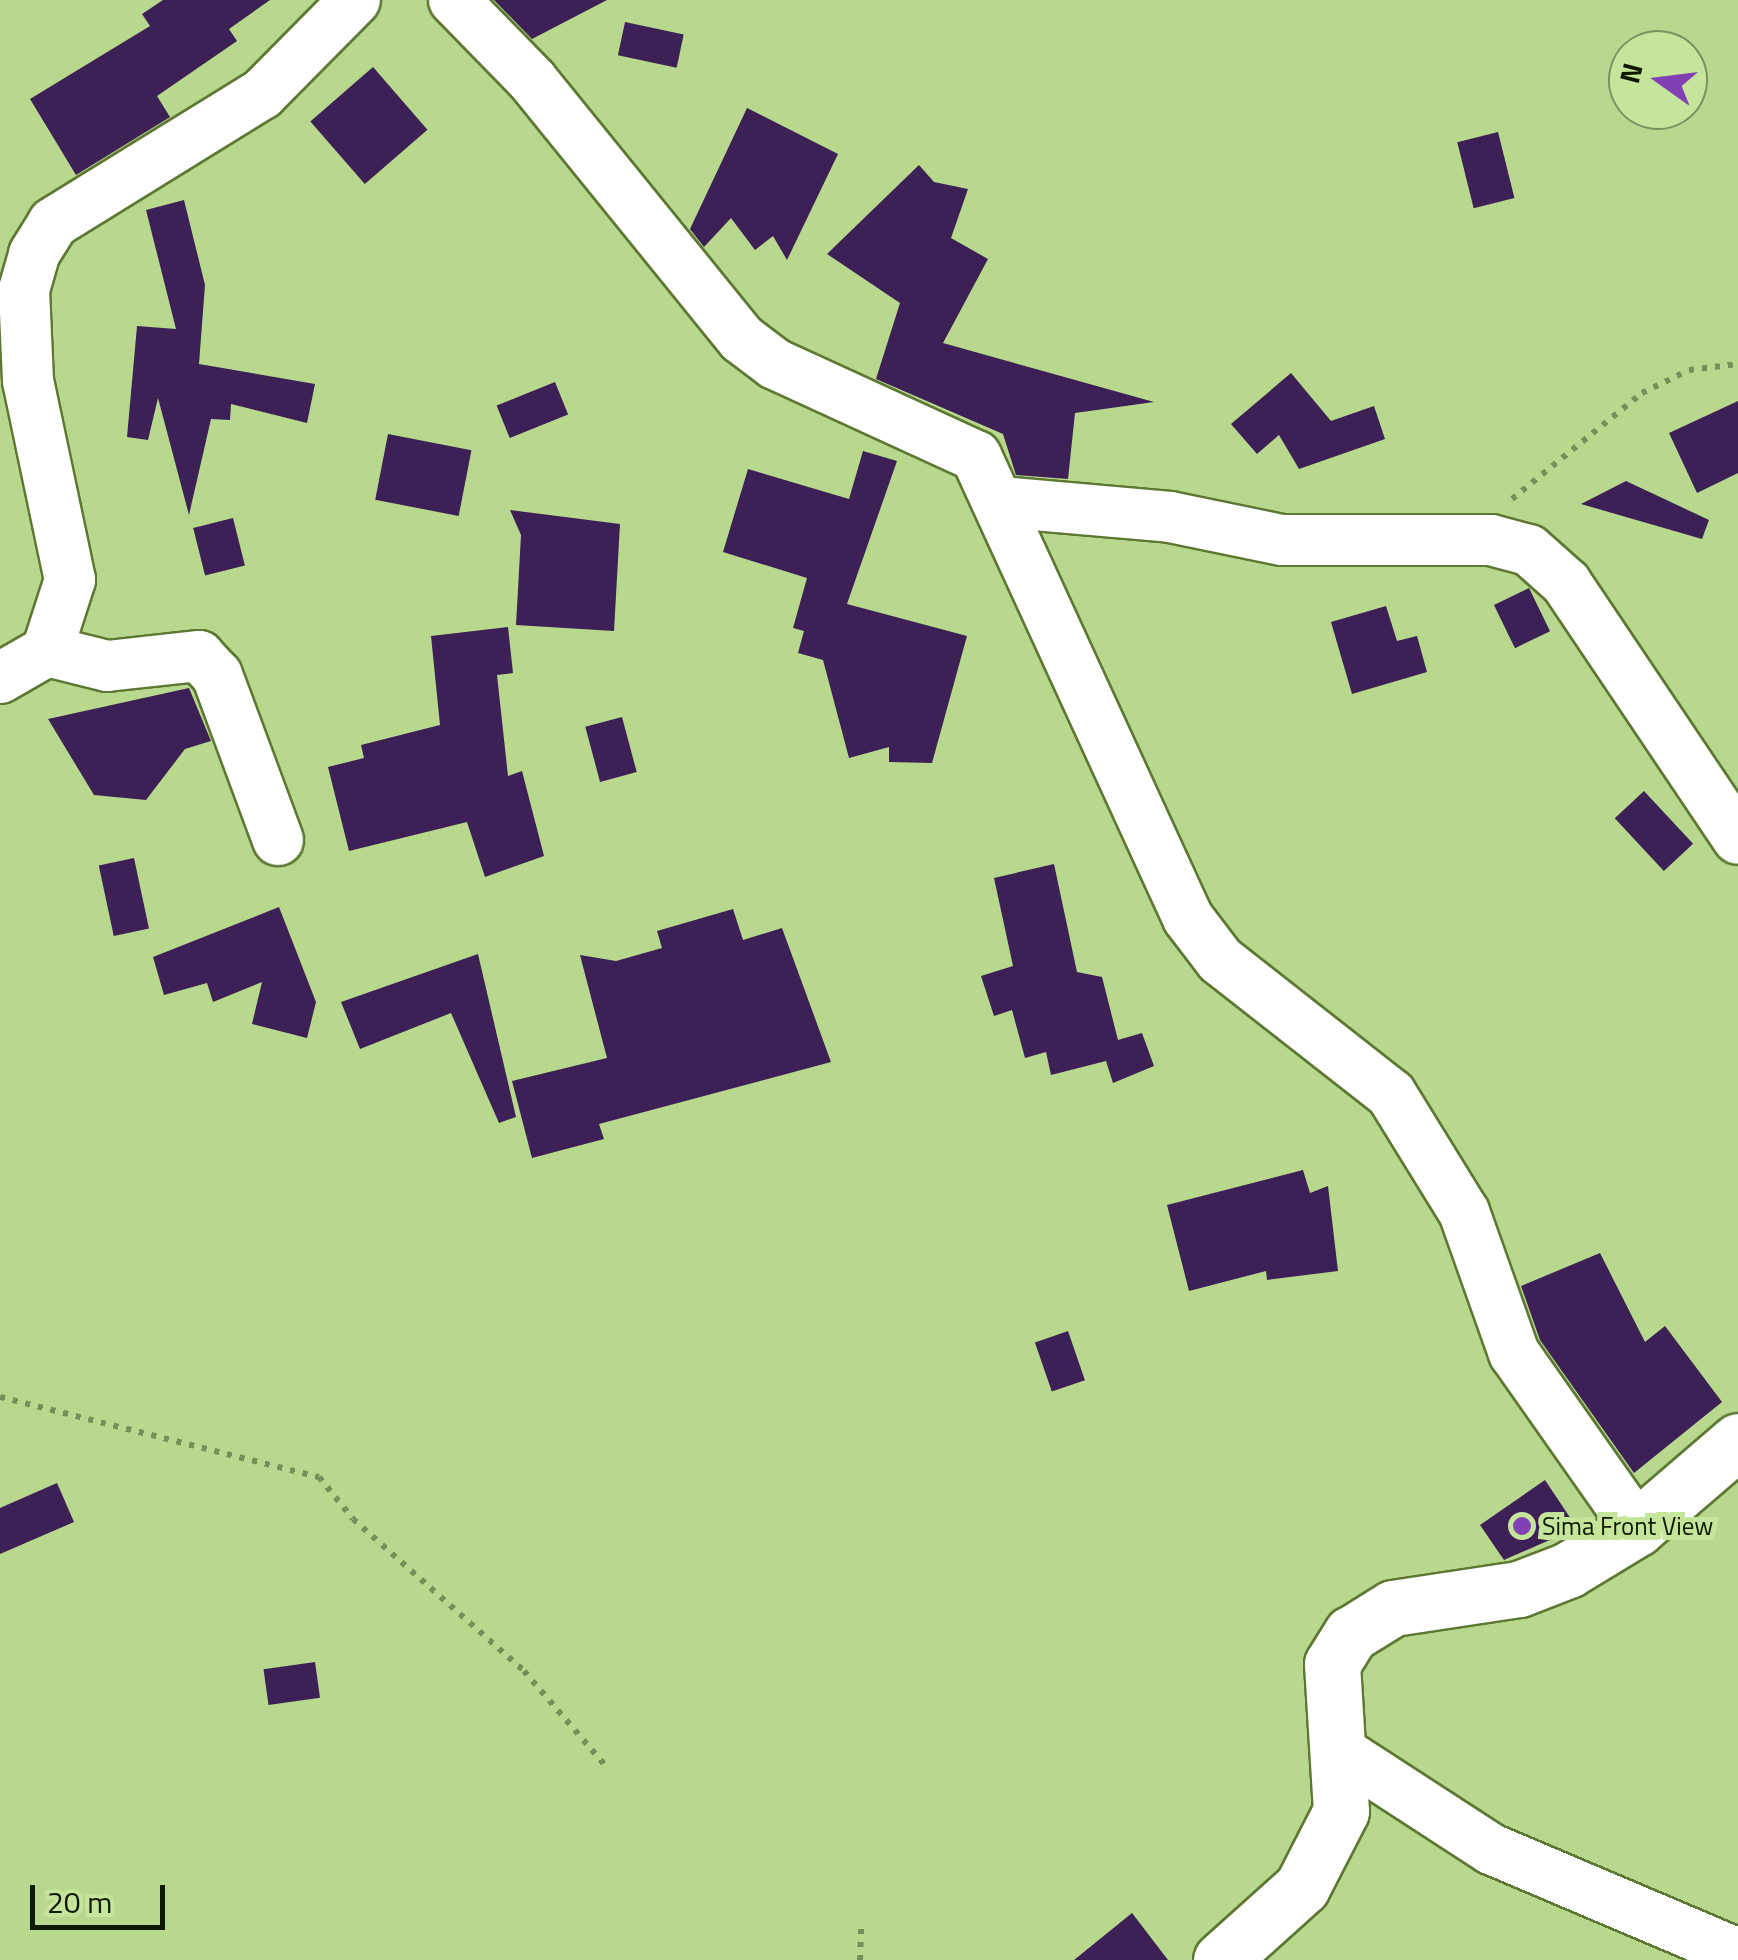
<!DOCTYPE html>
<style>
body{margin:0}
#map{position:relative;width:1738px;height:1960px;overflow:hidden;background:#b8d88e;font-family:"Titillium Web",sans-serif}
div>[style]{position:absolute}
.building>*{inset:0;background:#3d2055;transform-origin:0 0}
.path>*{height:6px;margin-top:-3px;transform-origin:0;background:repeating-linear-gradient(90deg,#789058 0 5px,transparent 0 13px)}
.roads{filter:drop-shadow(2px 0 #5d7832) drop-shadow(-2px 0 #5d7832) drop-shadow(0 2px #5d7832) drop-shadow(0 -2px #5d7832)}
.minor>*{height:50px;margin:-25px;padding:0 25px;transform-origin:25px;border-radius:25px;background:#fff}
.tertiary>*{height:55px;margin:-27.5px;padding:0 27.5px;transform-origin:27.5px;border-radius:27.5px;background:#fff}
.dots>*{width:28px;height:28px;translate:-50% -50%;box-sizing:border-box;border:5px solid #c5e59b;border-radius:50%}
span{translate:-50% -50%;white-space:nowrap;text-align:center;line-height:1.15;-webkit-text-stroke:10px #c5e59b;paint-order:stroke}
.poi-label{font-size:25px;color:#0f1900}
.left{translate:0 -50%;text-align:left}
.north{position:absolute;left:1608px;top:30px;width:100px;height:100px;box-sizing:border-box;background:#c5e59b;border:2px solid #7c935d;border-radius:50%;rotate:284deg;font-size:28px;font-weight:700;line-height:40px;text-align:center;color:#0f1900}
.north::after{content:'';display:block;margin:auto;width:35px;height:45px;background:#8240b5;clip-path:polygon(50% 0,100% 100%,50% 72%,0 100%)}
.scale{position:absolute;left:30px;top:1885px;width:135px;height:45px;box-sizing:border-box;border:5px solid #0f1900;border-top:0;padding-left:12px;font-size:30px;line-height:35px;white-space:nowrap;color:#0f1900;-webkit-text-stroke:8px #c5e59b;paint-order:stroke}
</style>
<div id="map">
<div class="building">
<i style="clip-path:polygon(163px 0,270px 0,229px 29px,237px 41px,157px 96px,170px 117px,76px 175px,30px 99px,150px 26px,142px 14px)"></i>
<i style="clip-path:polygon(494px 0,607px 0,532px 39px)"></i>
<i style="left:625px;top:22px;width:60px;height:34px;rotate:12deg"></i>
<i style="left:373px;top:67px;width:83px;height:83px;rotate:49deg"></i>
<i style="clip-path:polygon(747px 108px,838px 154px,787px 260px,773px 236px,755px 250px,731px 218px,704px 247px,690px 229px)"></i>
<i style="left:1498px;top:132px;width:68px;height:42px;rotate:76deg"></i>
<i style="clip-path:polygon(919px 165px,934px 182px,968px 189px,951px 238px,988px 259px,943px 343px,1154px 402px,1075px 413px,1068px 479px,1016px 475px,1003px 434px,876px 379px,900px 303px,827px 254px)"></i>
<i style="clip-path:polygon(184px 200px,205px 285px,199px 364px,315px 384px,307px 423px,231px 404px,230px 420px,211px 419px,189px 515px,158px 398px,148px 440px,127px 437px,137px 326px,176px 329px,146px 210px)"></i>
<i style="clip-path:polygon(1291px 373px,1331px 421px,1374px 406px,1385px 439px,1299px 469px,1279px 435px,1257px 454px,1231px 424px)"></i>
<i style="left:555px;top:382px;width:35px;height:63px;rotate:68deg"></i>
<i style="clip-path:polygon(1738px 401px,1738px 473px,1697px 493px,1669px 433px)"></i>
<i style="left:388px;top:434px;width:85px;height:67px;rotate:11deg"></i>
<i style="clip-path:polygon(863px 451px,897px 461px,847px 604px,967px 636px,932px 763px,889px 762px,889px 747px,849px 758px,823px 660px,798px 653px,804px 631px,793px 628px,807px 578px,723px 552px,748px 469px,849px 499px)"></i>
<i style="clip-path:polygon(1626px 481px,1709px 520px,1702px 539px,1581px 504px)"></i>
<i style="clip-path:polygon(510px 510px,620px 524px,614px 631px,516px 625px,521px 535px)"></i>
<i style="left:233px;top:518px;width:49px;height:41px;rotate:76deg"></i>
<i style="left:1529px;top:588px;width:48px;height:39px;rotate:64deg"></i>
<i style="clip-path:polygon(1386px 606px,1397px 641px,1417px 636px,1427px 672px,1352px 694px,1331px 622px)"></i>
<i style="clip-path:polygon(508px 627px,513px 673px,497px 675px,508px 776px,522px 771px,544px 856px,485px 877px,467px 822px,349px 851px,328px 767px,364px 758px,361px 745px,440px 725px,431px 636px)"></i>
<i style="clip-path:polygon(189px 688px,211px 741px,185px 749px,146px 800px,94px 795px,48px 719px)"></i>
<i style="left:622px;top:717px;width:57px;height:38px;rotate:75deg"></i>
<i style="left:1644px;top:791px;width:72px;height:40px;rotate:47deg"></i>
<i style="left:134px;top:858px;width:72px;height:36px;rotate:78deg"></i>
<i style="clip-path:polygon(1054px 864px,1077px 972px,1102px 977px,1118px 1040px,1142px 1033px,1154px 1066px,1113px 1083px,1106px 1061px,1051px 1075px,1046px 1052px,1025px 1058px,1012px 1010px,994px 1016px,981px 976px,1013px 966px,994px 878px)"></i>
<i style="clip-path:polygon(279px 907px,316px 1002px,307px 1038px,252px 1024px,262px 982px,213px 1002px,207px 983px,164px 995px,153px 957px)"></i>
<i style="clip-path:polygon(733px 909px,743px 940px,782px 928px,831px 1062px,599px 1124px,604px 1139px,532px 1158px,512px 1081px,607px 1058px,580px 955px,616px 961px,662px 948px,657px 931px)"></i>
<i style="clip-path:polygon(478px 954px,516px 1117px,499px 1123px,451px 1013px,360px 1049px,341px 1002px)"></i>
<i style="clip-path:polygon(1303px 1170px,1310px 1193px,1328px 1186px,1338px 1271px,1267px 1280px,1266px 1271px,1189px 1291px,1167px 1205px)"></i>
<i style="clip-path:polygon(1600px 1253px,1645px 1342px,1665px 1326px,1722px 1402px,1634px 1473px,1540px 1340px,1521px 1286px)"></i>
<i style="left:1068px;top:1331px;width:52px;height:35px;rotate:71deg"></i>
<i style="clip-path:polygon(1545px 1480px,1577px 1528px,1504px 1560px,1480px 1525px)"></i>
<i style="clip-path:polygon(57px 1483px,74px 1522px,0 1554px,0 1508px)"></i>
<i style="left:315px;top:1662px;width:36px;height:52px;rotate:82deg"></i>
<i style="clip-path:polygon(1132px 1913px,1168px 1960px,1074px 1960px)"></i>
</div>
<div class="path">
<i style="left:1512px;top:499px;width:168px;rotate:-39.2deg"></i>
<i style="left:1642px;top:393px;width:52px;rotate:-26.1deg"></i>
<i style="left:1689px;top:370px;width:49px;rotate:-7deg"></i>
<i style="left:0;top:1397px;width:329px;rotate:14.1deg"></i>
<i style="left:319px;top:1477px;width:54px;rotate:51deg"></i>
<i style="left:353px;top:1519px;width:229px;rotate:41.6deg"></i>
<i style="left:524px;top:1671px;width:123px;rotate:49.3deg"></i>
<i style="left:860px;top:1960px;width:32px;rotate:-88deg"></i>
</div>
<div class="roads">
<div class="minor">
<i style="left:454px;top:0;width:112px;rotate:45.7deg"></i>
<i style="left:532px;top:80px;width:333px;rotate:51deg"></i>
<i style="left:742px;top:339px;width:41px;rotate:37.1deg"></i>
<i style="left:775px;top:364px;width:221px;rotate:24.6deg"></i>
<i style="left:976px;top:456px;width:508px;rotate:65.35deg"></i>
<i style="left:1188px;top:918px;width:53px;rotate:52.7deg"></i>
<i style="left:1220px;top:960px;width:217px;rotate:38.1deg"></i>
<i style="left:1391px;top:1094px;width:139px;rotate:58.3deg"></i>
<i style="left:1464px;top:1212px;width:150px;rotate:70.5deg"></i>
<i style="left:1514px;top:1353px;width:214px;rotate:54.9deg"></i>
<i style="left:1000px;top:502px;width:171px;rotate:5deg"></i>
<i style="left:1170px;top:517px;width:114px;rotate:11.6deg"></i>
<i style="left:1282px;top:540px;width:209px"></i>
<i style="left:1491px;top:540px;width:39px;rotate:15deg"></i>
<i style="left:1529px;top:550px;width:50px;rotate:41.7deg"></i>
<i style="left:1566px;top:583px;width:308px;rotate:56.1deg"></i>
<i style="left:47px;top:651px;width:62px;rotate:14deg"></i>
<i style="left:107px;top:666px;width:93px;rotate:-6.2deg"></i>
<i style="left:199px;top:656px;width:26px;rotate:47deg"></i>
<i style="left:217px;top:675px;width:176px;rotate:69.7deg"></i>
<i style="left:0;top:678px;width:54px;rotate:-29.9deg"></i>
<i style="left:47px;top:651px;width:75px;rotate:-72.1deg"></i>
<i style="left:70px;top:580px;width:203px;rotate:-101.9deg"></i>
<i style="left:28px;top:381px;width:91px;rotate:-92.5deg"></i>
<i style="left:24px;top:290px;width:37px;rotate:-74deg"></i>
<i style="left:34px;top:254px;width:36px;rotate:-58deg"></i>
<i style="left:53px;top:223px;width:246px;rotate:-31.7deg"></i>
<i style="left:262px;top:94px;width:132px;rotate:-45.3deg"></i>
<i style="left:1340px;top:1751px;width:180px;rotate:33deg"></i>
<i style="left:1491px;top:1849px;width:268px;rotate:23deg"></i>
</div>
<div class="tertiary">
<i style="left:1221px;top:1960px;width:109px;rotate:-42deg"></i>
<i style="left:1302px;top:1887px;width:85px;rotate:-62.8deg"></i>
<i style="left:1341px;top:1811px;width:147px;rotate:-93.5deg"></i>
<i style="left:1332px;top:1664px;width:36px;rotate:-58deg"></i>
<i style="left:1351px;top:1634px;width:49px;rotate:-31.8deg"></i>
<i style="left:1393px;top:1608px;width:127px;rotate:-8.6deg"></i>
<i style="left:1519px;top:1589px;width:53px;rotate:-21.2deg"></i>
<i style="left:1568px;top:1570px;width:81px;rotate:-31.3deg"></i>
<i style="left:1637px;top:1528px;width:133px;rotate:-40.7deg"></i>
</div>
</div>
<div class="dots">
<i style="left:1522px;top:1526px;background:#8240b5"></i>
</div>
<div class="poi-label">
<span class="left" style="left:1542px;top:1526px">Sima Front View</span>
</div>
<div class="north">N</div>
<div class="scale">20 m</div>
</div>
